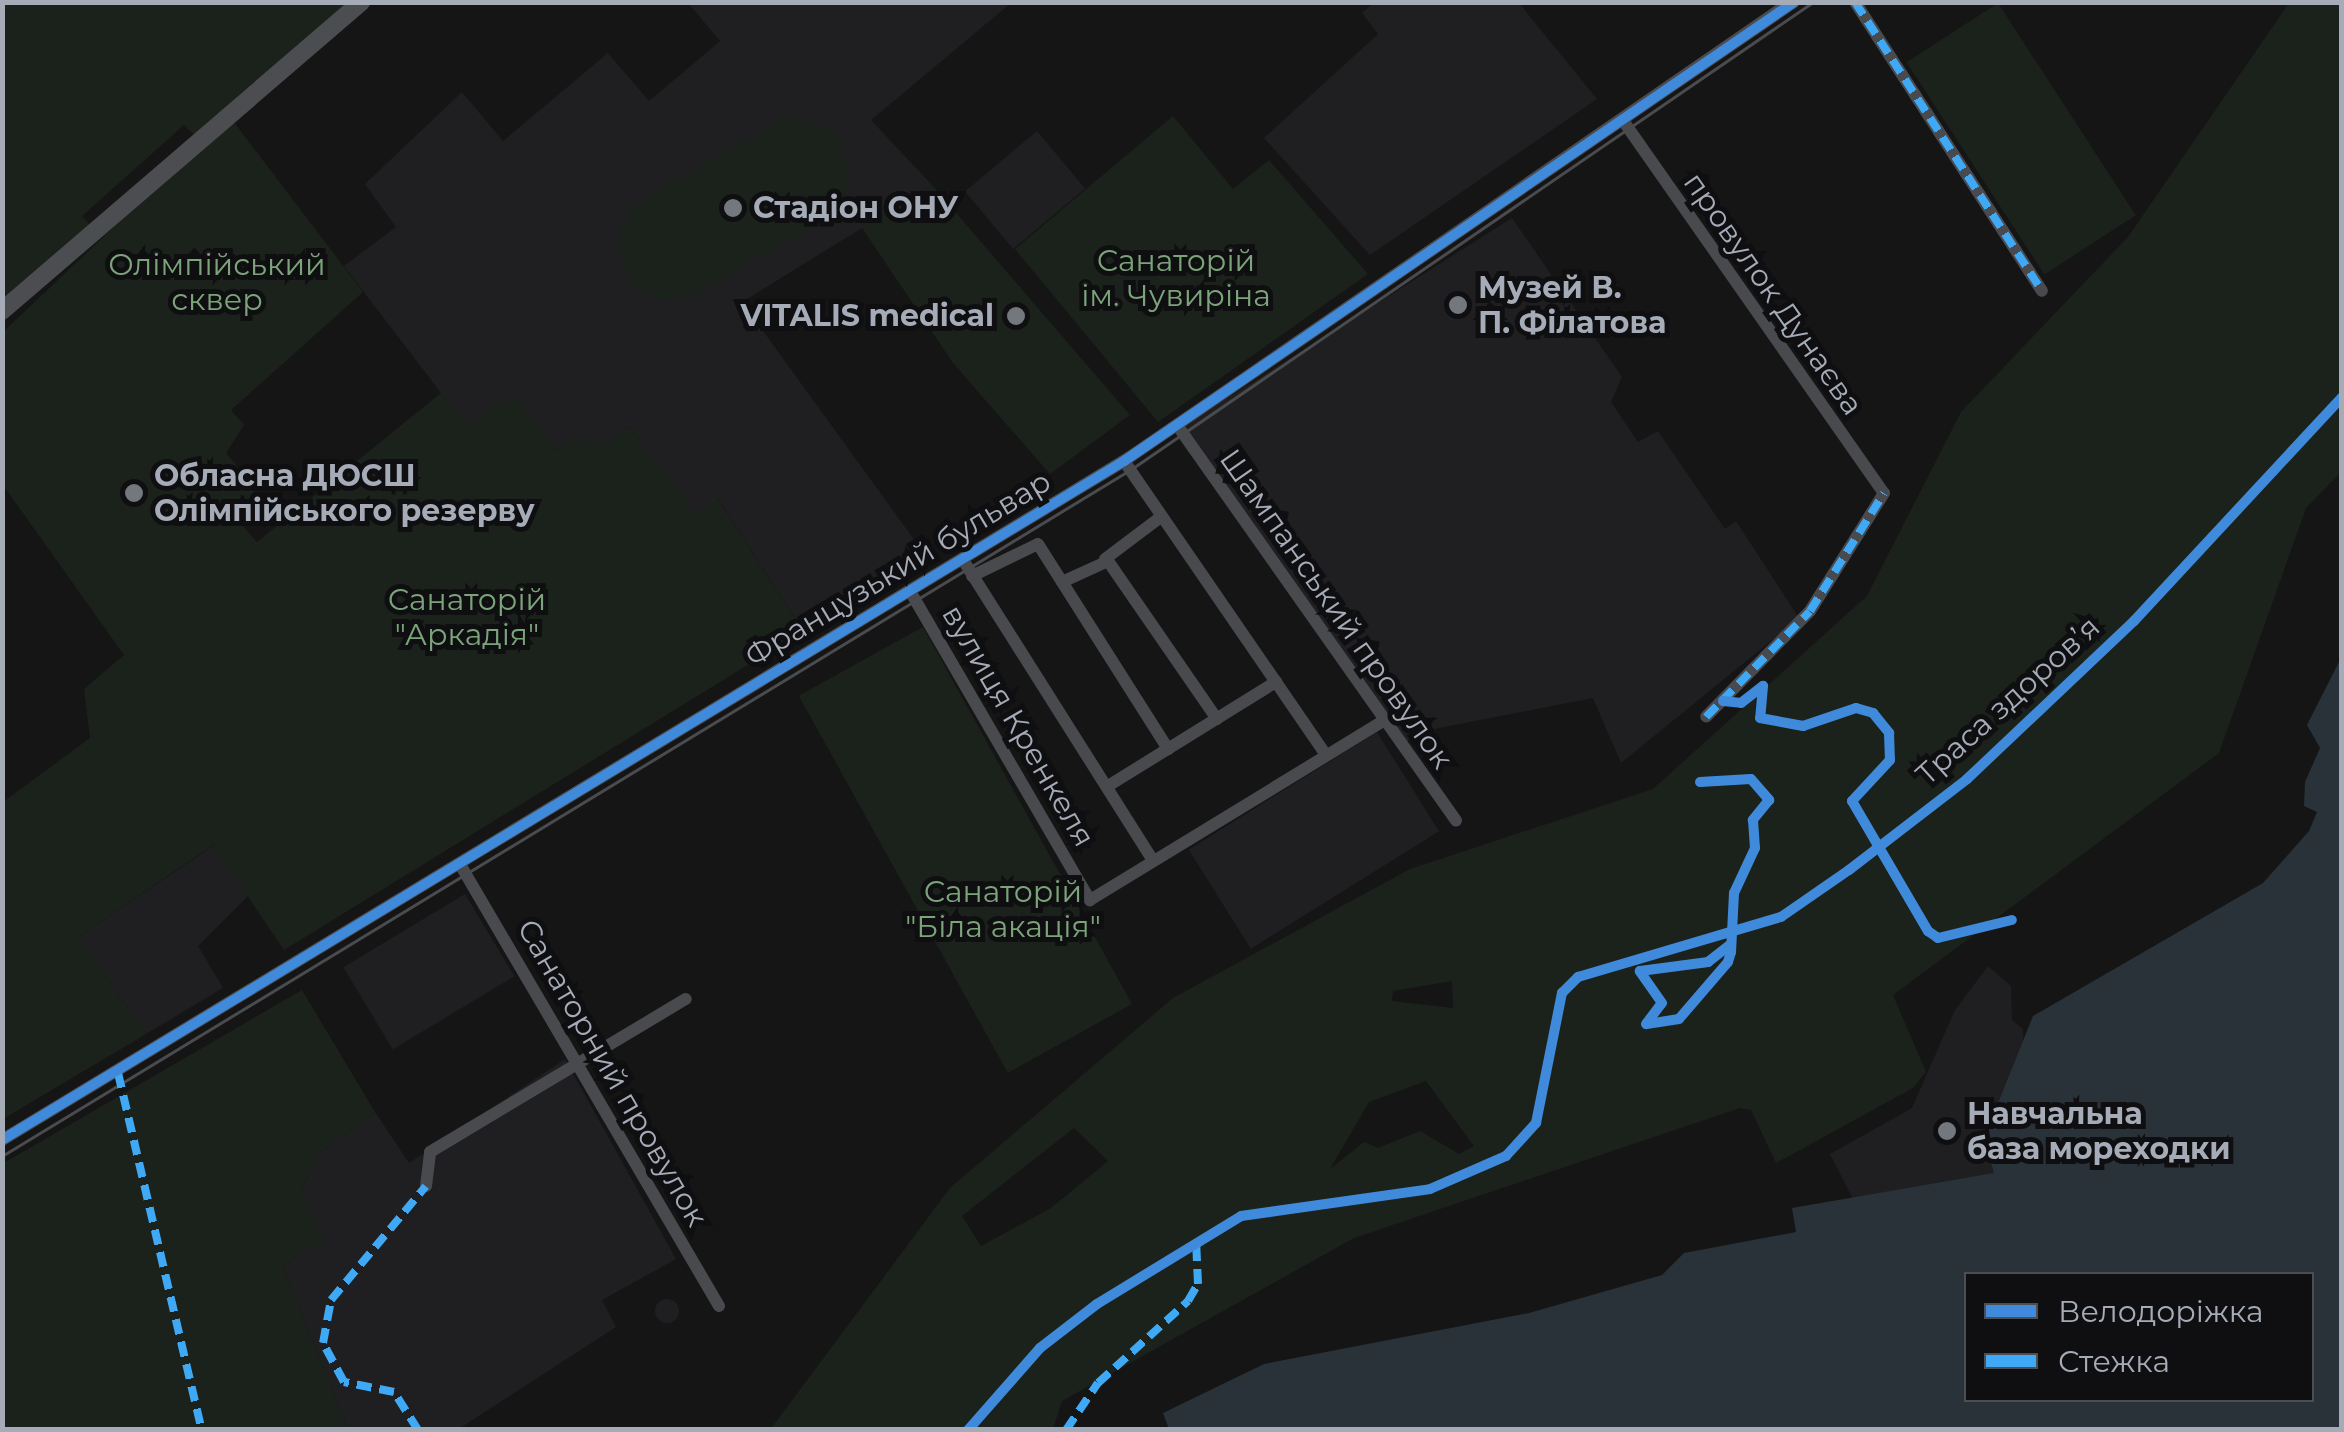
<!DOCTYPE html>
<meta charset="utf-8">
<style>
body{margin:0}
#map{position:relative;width:2344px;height:1432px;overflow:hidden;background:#151515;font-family:Montserrat,sans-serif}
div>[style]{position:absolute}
.built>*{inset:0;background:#1f1f21;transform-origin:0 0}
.round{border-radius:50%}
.green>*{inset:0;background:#1b221b;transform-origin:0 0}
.water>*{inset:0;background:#283238}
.minor>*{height:12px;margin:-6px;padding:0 6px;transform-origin:6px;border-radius:6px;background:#494a4e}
.major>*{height:18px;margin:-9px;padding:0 9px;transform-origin:9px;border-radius:9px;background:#4c4d50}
.tram>*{height:2.5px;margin:-1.25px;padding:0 1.25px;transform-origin:1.25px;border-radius:1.25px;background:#494b4e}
.quiet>*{height:8px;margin-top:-4px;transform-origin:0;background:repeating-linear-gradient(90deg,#3fa9f5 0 15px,transparent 0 23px)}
.cycleway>*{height:10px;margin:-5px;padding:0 5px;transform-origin:5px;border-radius:5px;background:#408adc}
.dots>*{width:28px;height:28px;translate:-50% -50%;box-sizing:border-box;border:5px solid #0f0f11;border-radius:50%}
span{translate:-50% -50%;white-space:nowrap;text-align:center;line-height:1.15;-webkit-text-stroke:10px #0f0f11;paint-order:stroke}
.poi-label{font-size:30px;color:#a5acb7;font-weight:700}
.left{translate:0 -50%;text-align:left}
.right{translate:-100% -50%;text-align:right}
.park-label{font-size:30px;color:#7ca47b}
.street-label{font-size:30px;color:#a5acb7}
.frame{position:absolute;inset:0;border:5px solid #a5acb7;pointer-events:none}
.legend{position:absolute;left:1964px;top:1272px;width:350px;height:130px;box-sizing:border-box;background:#0f0f11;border:2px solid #4b4e53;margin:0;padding:12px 18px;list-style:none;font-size:30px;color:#a5acb7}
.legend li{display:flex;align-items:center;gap:20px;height:50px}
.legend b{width:50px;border:2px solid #4b4e53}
</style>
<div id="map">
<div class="built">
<i style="clip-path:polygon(1374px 2px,1519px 3px,1597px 99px,1370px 255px,1264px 138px,1378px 34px,1362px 13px)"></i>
<i style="clip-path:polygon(688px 3px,1011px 3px,871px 120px,932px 185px,742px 302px,926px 556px,803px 631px,717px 497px,695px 515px,629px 426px,603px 445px,572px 439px,554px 450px,542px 435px,467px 427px,344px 266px,396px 227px,365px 184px,462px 92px,503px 141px,608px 53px,649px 101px,720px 41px)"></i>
<i style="left:1037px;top:131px;width:75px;height:94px;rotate:50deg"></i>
<i style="clip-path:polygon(1512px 218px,1622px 377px,1611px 402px,1638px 442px,1658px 431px,1725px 529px,1736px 521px,1799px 618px,1621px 763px,1593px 698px,1424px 731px,1403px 744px,1182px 427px)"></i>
<i style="left:1377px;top:732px;width:117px;height:222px;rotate:58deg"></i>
<i style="clip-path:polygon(214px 845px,248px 896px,198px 946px,223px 988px,146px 1034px,78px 937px)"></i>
<i style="left:465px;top:894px;width:96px;height:142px;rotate:59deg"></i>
<i style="clip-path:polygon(1988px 966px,2011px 986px,2012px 1020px,2023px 1029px,2024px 1235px,1886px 1263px,1830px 1154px,1912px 1108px,1955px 1010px)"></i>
<i style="clip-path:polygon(565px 1059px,676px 1259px,602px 1300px,616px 1327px,457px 1430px,348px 1429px,283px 1267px,324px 1239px,301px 1190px,321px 1152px,375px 1112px,409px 1163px)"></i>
<i class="round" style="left:655px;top:1299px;width:24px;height:24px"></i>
</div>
<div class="green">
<i style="clip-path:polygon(3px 3px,358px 3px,198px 139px,184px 125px,82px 216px,91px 226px,3px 298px)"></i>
<i style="left:1998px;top:3px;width:253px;height:109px;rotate:57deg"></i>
<i style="clip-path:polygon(evenodd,2289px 3px,2341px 3px,2341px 472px,2306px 508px,2219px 753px,1893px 995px,1926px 1072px,1913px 1088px,1776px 1163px,1751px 1110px,1740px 1108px,1354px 1238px,1062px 1401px,1053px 1429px,770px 1430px,950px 1188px,1173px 998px,1410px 869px,1653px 789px,1867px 596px,1961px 412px,2128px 237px,2289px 3px,1452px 981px,1453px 1008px,1392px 1001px,1393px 991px,1452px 981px,2289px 3px,1426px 1081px,1474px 1146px,1459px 1154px,1420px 1131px,1378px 1148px,1364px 1142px,1330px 1169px,1369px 1102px,1426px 1081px,2289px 3px,1074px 1128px,1108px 1161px,1051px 1208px,981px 1246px,962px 1216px,1074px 1128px)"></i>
<i style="clip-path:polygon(1173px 116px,1233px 189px,1269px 160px,1368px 274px,1158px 422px,1015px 249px)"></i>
<i style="clip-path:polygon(230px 117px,363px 292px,231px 410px,244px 425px,226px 453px,266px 501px,240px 523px,257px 542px,441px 393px,468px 427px,515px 393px,554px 450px,572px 438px,603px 444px,629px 426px,695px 514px,716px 496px,803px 631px,284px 950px,213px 845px,78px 937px,146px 1034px,3px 1119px,3px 802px,90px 738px,84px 689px,124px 655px,3px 485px,2px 333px)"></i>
<i style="clip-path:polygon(784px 118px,816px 122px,841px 142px,849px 184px,835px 212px,692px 297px,661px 300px,633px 286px,615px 245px,632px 205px)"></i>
<i style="clip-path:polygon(932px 185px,1130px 415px,1050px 474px,953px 363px,862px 228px)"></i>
<i style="left:923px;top:627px;width:431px;height:142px;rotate:61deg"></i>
<i style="clip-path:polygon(302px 990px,375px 1112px,321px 1152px,301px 1190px,325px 1239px,283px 1267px,348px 1429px,3px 1429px,2px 1164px)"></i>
</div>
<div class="water">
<i style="clip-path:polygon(evenodd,2341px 658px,2341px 1429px,1169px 1429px,1163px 1413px,1264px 1364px,1529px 1313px,1662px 1275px,1684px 1253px,1796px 1232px,1792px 1208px,1994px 1173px,1984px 1138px,2033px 1016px,2263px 883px,2309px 831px,2317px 812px,2304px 806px,2305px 782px,2320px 748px,2307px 725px,2341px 658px,1966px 1274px,2312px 1274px,2312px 1400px,1966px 1400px,1966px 1274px)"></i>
</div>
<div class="minor">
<i style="left:1855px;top:2px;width:344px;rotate:57.1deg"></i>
<i style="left:1624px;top:122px;width:453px;rotate:55deg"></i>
<i style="left:1884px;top:493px;width:139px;rotate:122.1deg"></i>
<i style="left:1810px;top:611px;width:148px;rotate:134.5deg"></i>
<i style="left:1177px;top:425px;width:484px;rotate:54.8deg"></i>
<i style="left:1124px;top:461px;width:355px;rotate:55.5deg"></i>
<i style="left:1105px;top:559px;width:71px;rotate:-37deg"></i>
<i style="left:963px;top:560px;width:356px;rotate:57.7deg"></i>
<i style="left:972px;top:576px;width:73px;rotate:-25.9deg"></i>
<i style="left:1038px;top:544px;width:243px;rotate:57.6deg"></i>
<i style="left:1062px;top:582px;width:51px;rotate:-24.5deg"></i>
<i style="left:1108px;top:561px;width:192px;rotate:55.4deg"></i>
<i style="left:910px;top:591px;width:358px;rotate:59.8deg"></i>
<i style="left:1090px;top:900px;width:346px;rotate:-31.4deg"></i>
<i style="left:1108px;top:786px;width:198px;rotate:-31.8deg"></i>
<i style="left:461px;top:866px;width:510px;rotate:59.61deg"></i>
<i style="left:2px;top:1140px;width:1311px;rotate:-31.18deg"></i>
<i style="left:1124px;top:461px;width:812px;rotate:-34.41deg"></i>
<i style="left:426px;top:1186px;width:34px;rotate:-83deg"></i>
<i style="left:430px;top:1152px;width:298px;rotate:-30.9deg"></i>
</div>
<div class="major">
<i style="left:2px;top:311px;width:474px;rotate:-40.7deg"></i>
</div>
<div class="tram">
<i style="left:2px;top:1134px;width:1319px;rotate:-31.19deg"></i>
<i style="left:1130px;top:451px;width:792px;rotate:-34.55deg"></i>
<i style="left:2px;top:1156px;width:1320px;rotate:-31.31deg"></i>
<i style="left:1130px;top:470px;width:828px;rotate:-34.42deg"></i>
</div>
<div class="quiet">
<i style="left:1855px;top:2px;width:344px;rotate:57.1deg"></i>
<i style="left:1706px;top:717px;width:148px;rotate:-45.5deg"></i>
<i style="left:1810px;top:611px;width:139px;rotate:-57.9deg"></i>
<i style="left:118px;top:1073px;width:367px;rotate:76.8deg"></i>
<i style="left:418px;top:1430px;width:45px;rotate:-122.3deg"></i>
<i style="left:394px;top:1392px;width:51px;rotate:-168.7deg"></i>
<i style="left:344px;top:1382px;width:44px;rotate:-118.3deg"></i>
<i style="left:323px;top:1343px;width:44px;rotate:-79.5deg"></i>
<i style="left:331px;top:1300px;width:148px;rotate:-50.2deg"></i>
<i style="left:1066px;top:1430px;width:57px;rotate:-55.8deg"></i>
<i style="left:1098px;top:1383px;width:122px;rotate:-42.3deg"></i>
<i style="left:1188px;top:1301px;width:20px;rotate:-60deg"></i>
<i style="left:1198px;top:1284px;width:44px;rotate:-92.6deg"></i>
</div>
<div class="cycleway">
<i style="left:1723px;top:701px;width:18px;rotate:6deg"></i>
<i style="left:1741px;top:703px;width:28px;rotate:-38deg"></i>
<i style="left:1763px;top:686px;width:32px;rotate:95deg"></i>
<i style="left:1760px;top:718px;width:44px;rotate:10.5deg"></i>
<i style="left:1803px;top:726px;width:56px;rotate:-18.8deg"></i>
<i style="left:1856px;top:708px;width:18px;rotate:16deg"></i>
<i style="left:1873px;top:713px;width:26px;rotate:51deg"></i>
<i style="left:1889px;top:733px;width:27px;rotate:88deg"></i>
<i style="left:1890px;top:760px;width:56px;rotate:132.8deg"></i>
<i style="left:1852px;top:801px;width:151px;rotate:59.7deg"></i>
<i style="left:1928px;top:931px;width:12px;rotate:35deg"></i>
<i style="left:1938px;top:938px;width:76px;rotate:-13.7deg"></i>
<i style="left:1700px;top:782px;width:51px;rotate:-3.4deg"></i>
<i style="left:1751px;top:779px;width:28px;rotate:49deg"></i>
<i style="left:1769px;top:800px;width:26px;rotate:129deg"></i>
<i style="left:1753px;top:820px;width:28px;rotate:86deg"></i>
<i style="left:1755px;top:848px;width:50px;rotate:115deg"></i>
<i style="left:1734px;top:893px;width:59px;rotate:92.9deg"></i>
<i style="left:1731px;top:952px;width:10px;rotate:107deg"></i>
<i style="left:1728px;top:962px;width:75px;rotate:130.7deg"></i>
<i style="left:1679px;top:1019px;width:33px;rotate:171deg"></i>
<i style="left:1646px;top:1024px;width:26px;rotate:-53deg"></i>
<i style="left:1662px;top:1003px;width:39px;rotate:-125deg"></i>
<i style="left:1640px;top:971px;width:69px;rotate:-7.5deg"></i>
<i style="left:1708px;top:962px;width:28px;rotate:-38deg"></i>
<i style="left:2px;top:1140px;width:1311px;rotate:-31.18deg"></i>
<i style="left:1124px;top:461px;width:812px;rotate:-34.41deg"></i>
<i style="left:968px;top:1430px;width:109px;rotate:-48.7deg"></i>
<i style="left:1040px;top:1348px;width:72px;rotate:-37.7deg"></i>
<i style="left:1097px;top:1304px;width:169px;rotate:-31.4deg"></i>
<i style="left:1241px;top:1216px;width:191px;rotate:-8.1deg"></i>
<i style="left:1430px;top:1189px;width:83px;rotate:-23.5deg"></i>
<i style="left:1506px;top:1156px;width:45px;rotate:-47.7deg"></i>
<i style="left:1536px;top:1123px;width:133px;rotate:-78.7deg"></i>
<i style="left:1562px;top:993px;width:23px;rotate:-45deg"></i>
<i style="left:1578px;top:977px;width:212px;rotate:-16.5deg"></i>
<i style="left:1781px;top:917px;width:83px;rotate:-34.7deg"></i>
<i style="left:1849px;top:870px;width:149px;rotate:-37.6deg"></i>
<i style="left:1967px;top:779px;width:230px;rotate:-43.4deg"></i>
<i style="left:2134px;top:621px;width:306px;rotate:-47.1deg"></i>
</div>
<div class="dots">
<i style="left:733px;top:208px;background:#73777e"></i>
<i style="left:1458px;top:305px;background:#73777e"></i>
<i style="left:1016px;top:316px;background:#73777e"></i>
<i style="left:134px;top:493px;background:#73777e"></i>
<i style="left:1947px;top:1131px;background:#73777e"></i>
</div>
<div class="poi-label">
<span class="left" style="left:753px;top:208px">Стадіон ОНУ</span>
<span class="left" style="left:1478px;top:305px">Музей В.<br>П. Філатова</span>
<span class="right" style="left:994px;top:316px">VITALIS medical</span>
<span class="left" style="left:154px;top:493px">Обласна ДЮСШ<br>Олімпійського резерву</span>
<span class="left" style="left:1967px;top:1131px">Навчальна<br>база мореходки</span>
</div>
<div class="park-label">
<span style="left:1176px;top:278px">Санаторій<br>ім. Чувиріна</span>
<span style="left:217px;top:282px">Олімпійський<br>сквер</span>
<span style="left:467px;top:617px">Санаторій<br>"Аркадія"</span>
<span style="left:1003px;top:909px">Санаторій<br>"Біла акація"</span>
</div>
<div class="street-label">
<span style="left:1773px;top:294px;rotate:55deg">провулок Дунаєва</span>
<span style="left:898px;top:569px;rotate:-31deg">Французький бульвар</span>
<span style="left:1336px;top:609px;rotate:55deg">Шампанський провулок</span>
<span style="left:2008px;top:701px;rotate:-42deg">Траса здоров’я</span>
<span style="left:1018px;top:726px;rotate:60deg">вулиця Кренкеля</span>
<span style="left:612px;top:1073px;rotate:60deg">Санаторний провулок</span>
</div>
<div class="frame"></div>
<ul class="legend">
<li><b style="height:12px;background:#408adc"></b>Велодоріжка</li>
<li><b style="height:12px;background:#3fa9f5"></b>Стежка</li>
</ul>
</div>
